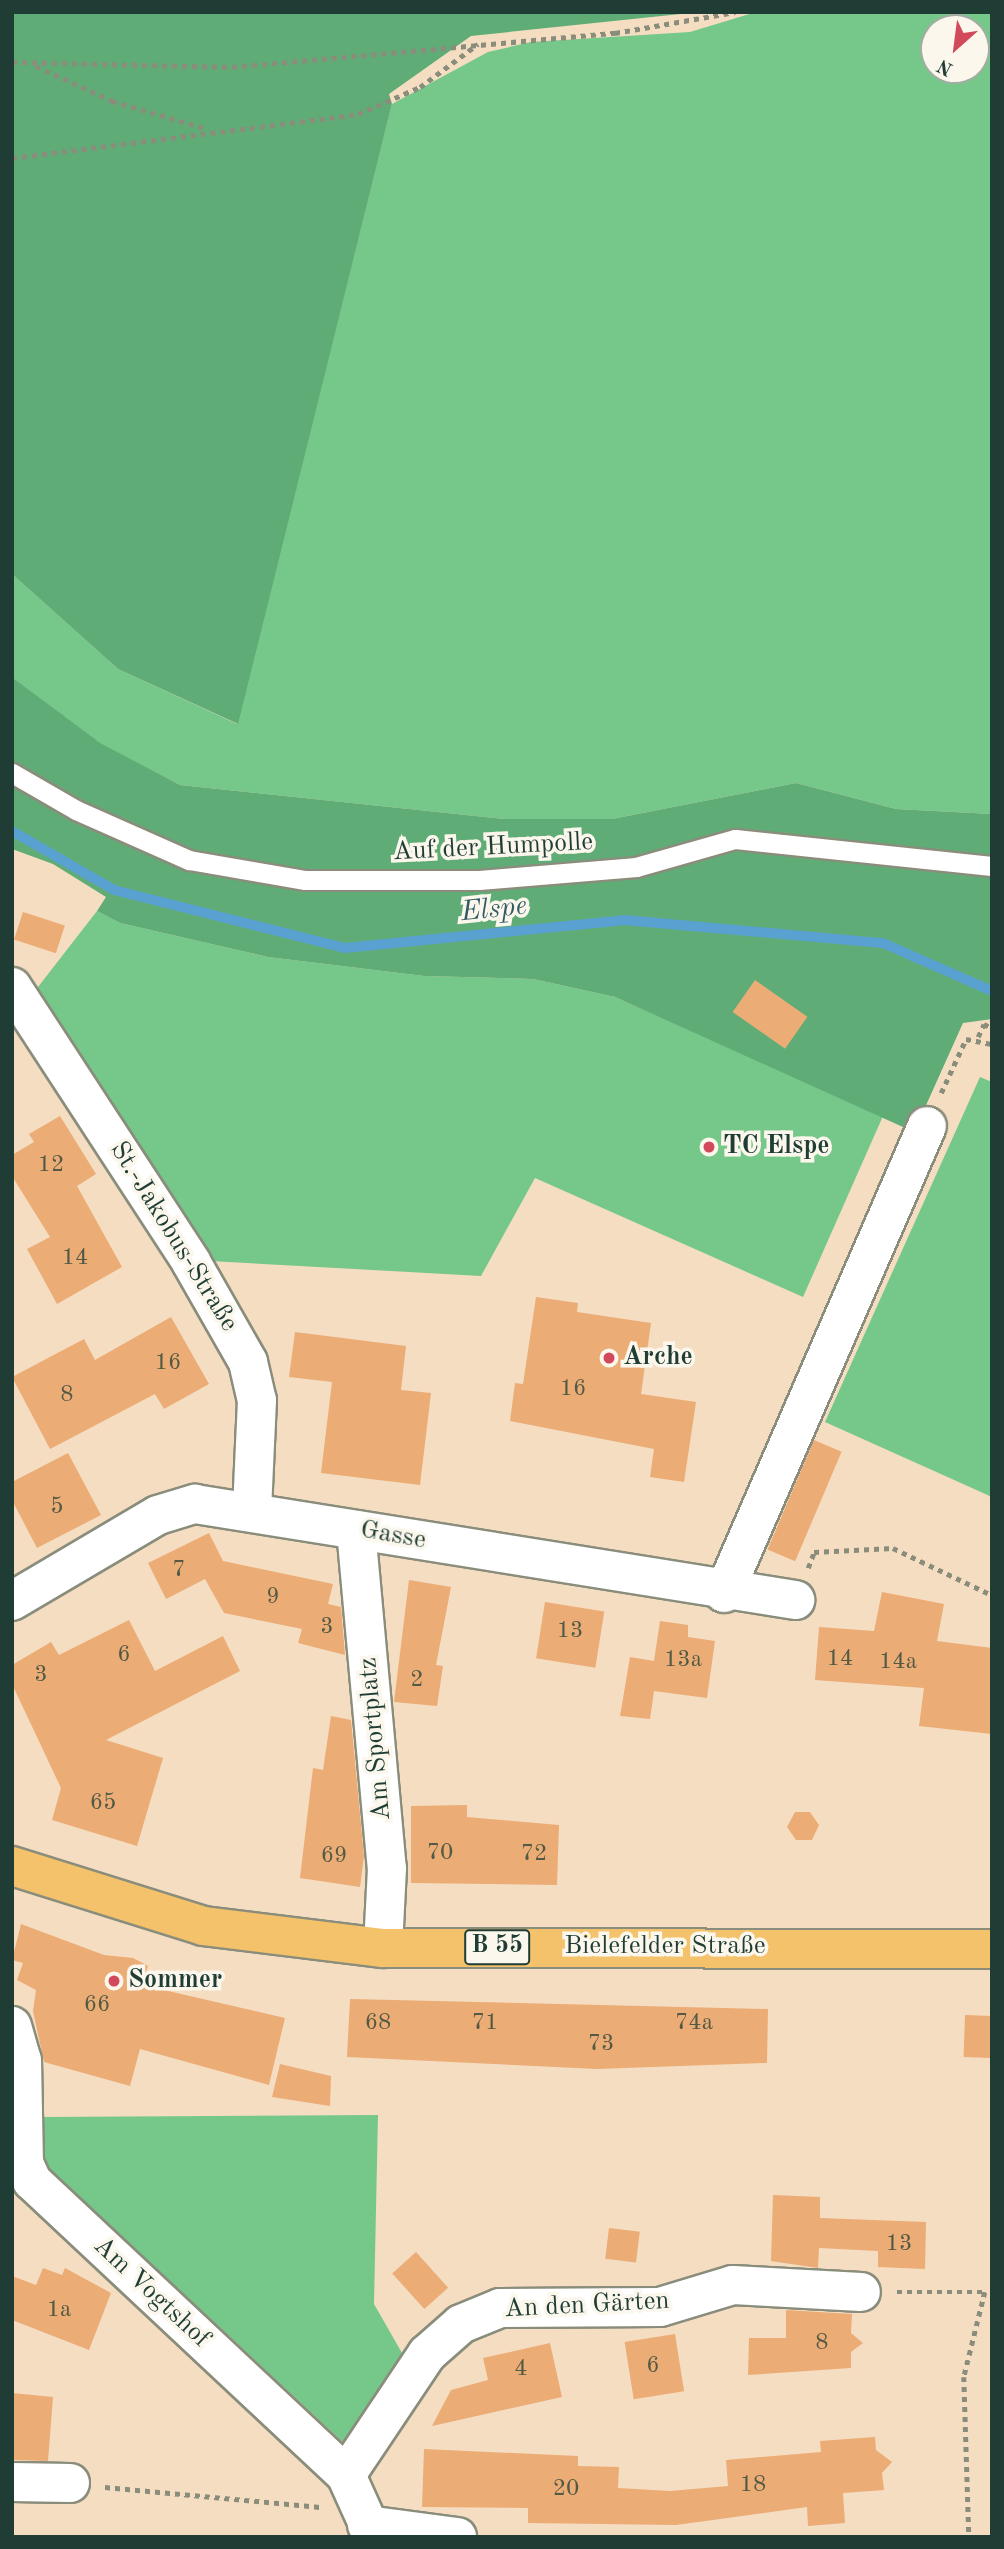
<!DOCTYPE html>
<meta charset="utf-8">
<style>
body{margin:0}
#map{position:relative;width:1004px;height:2549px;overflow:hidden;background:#f5ddc2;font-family:"Old Standard TT",serif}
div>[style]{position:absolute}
.green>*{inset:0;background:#75c88a}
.forest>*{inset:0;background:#60ac76}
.stream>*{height:10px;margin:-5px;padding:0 5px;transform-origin:5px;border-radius:5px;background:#59a1d0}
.building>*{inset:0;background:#ebac75;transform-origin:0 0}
.path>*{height:4.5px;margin-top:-2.25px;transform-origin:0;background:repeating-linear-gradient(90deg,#8a8d7b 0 5px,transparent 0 10px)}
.roads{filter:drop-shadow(2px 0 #8a8d7b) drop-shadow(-2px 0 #8a8d7b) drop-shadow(0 2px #8a8d7b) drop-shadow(0 -2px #8a8d7b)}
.lane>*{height:19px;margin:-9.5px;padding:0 9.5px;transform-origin:9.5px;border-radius:9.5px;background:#fff}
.street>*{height:38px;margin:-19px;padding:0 19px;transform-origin:19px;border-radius:19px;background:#fff}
.primary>*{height:38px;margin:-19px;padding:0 19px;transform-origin:19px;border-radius:19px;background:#f3c26a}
.dots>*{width:19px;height:19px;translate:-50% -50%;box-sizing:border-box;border:4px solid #fbf7ec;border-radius:50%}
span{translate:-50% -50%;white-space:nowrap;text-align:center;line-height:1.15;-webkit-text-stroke:7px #fbf7ec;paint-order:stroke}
.number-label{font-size:23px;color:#525944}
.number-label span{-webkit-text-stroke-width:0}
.shield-label span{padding:2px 5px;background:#fbf7ec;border:2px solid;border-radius:5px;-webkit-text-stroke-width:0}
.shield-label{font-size:24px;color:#1f3d34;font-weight:700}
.street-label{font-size:26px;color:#1f3d34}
.poi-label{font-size:26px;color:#1f3d34;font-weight:700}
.left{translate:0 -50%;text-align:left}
.water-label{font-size:28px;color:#305b63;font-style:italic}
.frame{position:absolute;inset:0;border:14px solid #1f3d34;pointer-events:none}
.north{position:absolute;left:920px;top:14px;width:70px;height:70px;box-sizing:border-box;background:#fbf7ec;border:2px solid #a3ada2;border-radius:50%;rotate:208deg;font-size:19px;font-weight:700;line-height:28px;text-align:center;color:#1f3d34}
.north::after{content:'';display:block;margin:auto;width:24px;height:32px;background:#d1495b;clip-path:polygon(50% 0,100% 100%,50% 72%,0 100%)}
</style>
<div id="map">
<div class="green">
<i style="clip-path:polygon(evenodd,756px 12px,992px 12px,992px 814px,896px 809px,796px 783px,612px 819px,504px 819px,180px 785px,100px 744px,12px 677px,12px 574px,118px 669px,237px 724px,392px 104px,488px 52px,531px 42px,690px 32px,756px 12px,934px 28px,976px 28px,976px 70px,934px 70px,934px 28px)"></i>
<i style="clip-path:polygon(97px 911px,120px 923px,268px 957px,424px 976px,533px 979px,615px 997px,883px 1116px,803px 1297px,535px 1178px,481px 1276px,210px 1261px,31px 996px)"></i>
<i style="clip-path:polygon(980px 1077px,992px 1082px,992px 1497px,825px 1422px)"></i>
<i style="clip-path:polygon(378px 2115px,374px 2304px,402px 2353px,345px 2444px,38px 2158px,39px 2117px)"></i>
</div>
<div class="forest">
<i style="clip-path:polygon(12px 12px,700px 12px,471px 36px,389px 94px,392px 104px,238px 724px,118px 669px,12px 574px)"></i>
<i style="clip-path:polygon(12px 677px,100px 743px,180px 785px,504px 819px,612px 819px,796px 783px,896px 809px,992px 814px,992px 1019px,963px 1023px,914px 1132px,615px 997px,533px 979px,424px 976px,268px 957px,120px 923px,97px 911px,106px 897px,53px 864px,12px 849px)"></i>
</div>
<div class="stream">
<i style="left:12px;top:831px;width:118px;rotate:30deg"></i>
<i style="left:114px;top:890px;width:238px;rotate:14.1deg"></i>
<i style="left:345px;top:948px;width:280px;rotate:-5.7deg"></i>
<i style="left:624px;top:920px;width:260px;rotate:5.1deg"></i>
<i style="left:883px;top:943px;width:119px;rotate:23.8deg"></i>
</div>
<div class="building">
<i style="left:23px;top:912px;width:44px;height:29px;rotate:18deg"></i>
<i style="left:755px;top:980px;width:64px;height:39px;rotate:35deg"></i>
<i style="clip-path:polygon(60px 1116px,96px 1174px,77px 1186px,122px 1267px,57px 1304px,27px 1249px,50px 1237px,12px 1176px,12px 1155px,34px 1142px,29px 1134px)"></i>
<i style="clip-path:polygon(536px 1297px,578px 1303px,577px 1312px,651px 1323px,641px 1394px,696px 1402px,684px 1482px,650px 1477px,654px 1449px,510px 1421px,515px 1383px,523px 1384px)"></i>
<i style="clip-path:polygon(171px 1317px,209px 1384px,164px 1409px,155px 1394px,50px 1449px,12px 1377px,84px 1339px,95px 1360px)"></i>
<i style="clip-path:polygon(295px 1332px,406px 1346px,401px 1390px,431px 1393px,420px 1485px,321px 1473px,332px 1382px,289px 1377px)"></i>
<i style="left:814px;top:1440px;width:30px;height:119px;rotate:23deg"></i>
<i style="clip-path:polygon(68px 1453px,101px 1515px,37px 1548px,12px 1500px,12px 1482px)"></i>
<i style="clip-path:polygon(209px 1533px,223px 1561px,333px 1584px,328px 1604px,341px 1607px,345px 1655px,298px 1643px,302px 1629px,224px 1613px,205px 1579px,166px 1599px,148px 1563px)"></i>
<i style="clip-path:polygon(409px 1580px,451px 1587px,436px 1665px,443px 1666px,437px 1706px,394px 1702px)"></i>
<i style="clip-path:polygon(882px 1592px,944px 1604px,937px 1641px,992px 1648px,992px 1734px,919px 1726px,924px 1688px,815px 1680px,819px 1627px,874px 1631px)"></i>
<i style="left:545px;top:1602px;width:60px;height:57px;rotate:9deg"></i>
<i style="clip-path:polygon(129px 1620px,155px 1671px,223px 1636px,240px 1671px,106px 1740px,163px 1758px,137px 1846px,52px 1820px,61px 1788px,12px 1684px,12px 1665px,51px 1642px,59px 1655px)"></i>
<i style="clip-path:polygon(660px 1621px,688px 1625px,688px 1637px,715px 1641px,707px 1698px,654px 1691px,650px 1719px,620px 1716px,630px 1657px,654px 1661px)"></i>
<i style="clip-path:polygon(331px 1716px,351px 1720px,364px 1856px,360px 1887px,300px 1878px,313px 1768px,323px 1770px)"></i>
<i style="clip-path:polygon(467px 1805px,467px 1817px,559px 1825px,557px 1885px,411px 1883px,411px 1806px)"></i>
<i style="clip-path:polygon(795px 1812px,810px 1812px,819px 1825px,812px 1840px,796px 1840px,787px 1827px)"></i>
<i style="clip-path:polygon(21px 1924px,104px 1955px,133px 1958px,148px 1966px,142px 1985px,285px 2018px,269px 2085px,140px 2049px,130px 2086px,44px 2062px,33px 2011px,36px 1990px,17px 1980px,23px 1963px,12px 1960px)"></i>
<i style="clip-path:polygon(350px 1999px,768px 2009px,767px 2063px,597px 2069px,347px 2057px)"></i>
<i style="left:965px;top:2015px;width:27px;height:42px;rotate:2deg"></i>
<i style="clip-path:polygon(280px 2064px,331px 2076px,330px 2106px,272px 2097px)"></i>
<i style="clip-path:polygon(773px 2195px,820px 2197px,820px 2218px,926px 2222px,925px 2269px,878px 2267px,878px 2251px,819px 2248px,818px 2268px,771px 2261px)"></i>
<i style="left:609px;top:2228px;width:31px;height:31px;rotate:7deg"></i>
<i style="left:416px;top:2252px;width:48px;height:32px;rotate:48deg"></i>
<i style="clip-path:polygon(43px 2268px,62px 2275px,65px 2268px,111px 2293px,89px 2350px,12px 2320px,12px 2276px,36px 2285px)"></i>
<i style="clip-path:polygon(786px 2310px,852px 2314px,851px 2333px,863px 2343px,851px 2352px,851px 2368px,748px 2375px,749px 2338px,786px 2338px)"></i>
<i style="left:675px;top:2334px;width:58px;height:51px;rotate:81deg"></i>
<i style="clip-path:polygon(550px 2343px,562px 2397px,432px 2426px,451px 2390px,488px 2380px,483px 2358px)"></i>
<i style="clip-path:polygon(12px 2393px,53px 2397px,48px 2461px,12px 2460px)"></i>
<i style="clip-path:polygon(875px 2437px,876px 2450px,892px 2462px,882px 2473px,884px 2490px,843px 2493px,845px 2523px,808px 2526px,807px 2507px,676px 2525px,528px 2523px,528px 2508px,422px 2507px,424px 2449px,578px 2456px,578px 2466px,619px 2467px,618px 2488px,670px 2491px,728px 2486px,726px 2460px,821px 2452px,820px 2441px)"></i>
</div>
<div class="path">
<i style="left:12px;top:62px;width:220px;rotate:1.3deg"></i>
<i style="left:232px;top:67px;width:385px;rotate:-5.1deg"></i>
<i style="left:615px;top:33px;width:122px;rotate:-9.9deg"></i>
<i style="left:36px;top:66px;width:84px;rotate:24.7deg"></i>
<i style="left:112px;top:101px;width:100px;rotate:16.3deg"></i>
<i style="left:12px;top:158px;width:349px;rotate:-7.2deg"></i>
<i style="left:358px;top:114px;width:68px;rotate:-23.5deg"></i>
<i style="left:420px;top:87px;width:72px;rotate:-36.6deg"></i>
<i style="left:978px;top:1037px;width:14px;rotate:-65deg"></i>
<i style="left:984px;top:1024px;width:9px;rotate:27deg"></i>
<i style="left:941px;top:1093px;width:60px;rotate:-65.2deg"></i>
<i style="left:966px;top:1039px;width:26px;rotate:11deg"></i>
<i style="left:808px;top:1568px;width:17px;rotate:-69deg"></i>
<i style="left:814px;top:1552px;width:79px;rotate:-2.9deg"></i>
<i style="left:893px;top:1548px;width:110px;rotate:25.4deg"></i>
<i style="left:897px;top:2292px;width:88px"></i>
<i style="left:985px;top:2292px;width:88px;rotate:103.9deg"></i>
<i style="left:964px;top:2377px;width:160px;rotate:88.2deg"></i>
<i style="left:105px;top:2487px;width:216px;rotate:5.3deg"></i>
</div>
<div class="roads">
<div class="lane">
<i style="left:12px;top:773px;width:74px;rotate:30deg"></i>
<i style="left:76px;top:810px;width:124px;rotate:23.9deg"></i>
<i style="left:189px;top:860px;width:118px;rotate:9.8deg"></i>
<i style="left:305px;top:880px;width:174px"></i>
<i style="left:479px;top:880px;width:158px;rotate:-4.7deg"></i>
<i style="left:636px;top:867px;width:103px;rotate:-15.8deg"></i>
<i style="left:735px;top:839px;width:258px;rotate:6deg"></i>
</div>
<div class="street">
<i style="left:12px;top:987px;width:328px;rotate:56.9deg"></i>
<i style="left:191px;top:1262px;width:115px;rotate:60.3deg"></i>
<i style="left:248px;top:1362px;width:39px;rotate:77deg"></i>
<i style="left:257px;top:1400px;width:112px;rotate:92.6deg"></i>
<i style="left:356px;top:1530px;width:339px;rotate:84.8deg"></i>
<i style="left:387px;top:1868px;width:80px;rotate:92.9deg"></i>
<i style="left:724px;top:1593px;width:509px;rotate:-66.51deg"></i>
<i style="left:12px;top:1601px;width:169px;rotate:-30.5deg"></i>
<i style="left:158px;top:1515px;width:39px;rotate:-17deg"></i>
<i style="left:195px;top:1504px;width:608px;rotate:9.09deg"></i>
<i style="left:12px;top:2026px;width:35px;rotate:74deg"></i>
<i style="left:22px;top:2060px;width:103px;rotate:88.9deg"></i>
<i style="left:24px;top:2163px;width:20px;rotate:66deg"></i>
<i style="left:32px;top:2181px;width:430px;rotate:43.1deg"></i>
<i style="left:346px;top:2475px;width:68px;rotate:65.7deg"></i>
<i style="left:346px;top:2475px;width:146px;rotate:-56.2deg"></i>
<i style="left:427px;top:2354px;width:45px;rotate:-41.4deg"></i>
<i style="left:461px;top:2324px;width:42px;rotate:-22.3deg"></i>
<i style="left:500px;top:2308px;width:160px;rotate:-0.4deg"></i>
<i style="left:660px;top:2307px;width:76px;rotate:-16.8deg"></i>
<i style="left:733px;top:2285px;width:128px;rotate:3.1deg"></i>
<i style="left:12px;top:2482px;width:58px;rotate:1deg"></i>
<i style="left:367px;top:2525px;width:91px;rotate:7.6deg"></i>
</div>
<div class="primary">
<i style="left:12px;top:1866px;width:200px;rotate:17.4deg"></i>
<i style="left:203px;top:1926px;width:181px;rotate:7deg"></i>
<i style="left:383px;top:1948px;width:609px;rotate:0.09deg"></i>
</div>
</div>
<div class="dots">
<i style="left:709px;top:1147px;background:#d1495b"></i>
<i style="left:609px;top:1358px;background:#d1495b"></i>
<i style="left:114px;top:1981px;background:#d1495b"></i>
</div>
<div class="number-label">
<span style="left:51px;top:1165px">12</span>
<span style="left:75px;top:1258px">14</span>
<span style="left:168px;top:1363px">16</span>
<span style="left:573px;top:1389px">16</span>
<span style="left:67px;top:1395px">8</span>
<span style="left:57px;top:1507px">5</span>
<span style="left:179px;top:1570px">7</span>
<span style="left:273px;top:1597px">9</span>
<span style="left:327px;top:1627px">3</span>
<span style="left:570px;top:1631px">13</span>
<span style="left:124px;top:1655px">6</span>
<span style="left:840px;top:1659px">14</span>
<span style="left:683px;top:1660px">13a</span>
<span style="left:898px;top:1662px">14a</span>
<span style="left:41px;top:1675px">3</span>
<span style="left:417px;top:1680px">2</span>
<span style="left:103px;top:1803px">65</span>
<span style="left:440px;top:1853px">70</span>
<span style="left:534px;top:1854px">72</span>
<span style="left:334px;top:1856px">69</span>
<span style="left:97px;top:2005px">66</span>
<span style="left:378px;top:2023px">68</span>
<span style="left:485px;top:2023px">71</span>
<span style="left:694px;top:2023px">74a</span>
<span style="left:601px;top:2044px">73</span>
<span style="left:899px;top:2244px">13</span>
<span style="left:59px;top:2310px">1a</span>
<span style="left:822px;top:2343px">8</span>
<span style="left:653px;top:2366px">6</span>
<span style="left:521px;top:2369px">4</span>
<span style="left:753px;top:2485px">18</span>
<span style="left:566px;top:2489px">20</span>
</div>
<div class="shield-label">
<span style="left:497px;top:1947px">B 55</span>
</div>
<div class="street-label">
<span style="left:493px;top:848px;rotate:-3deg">Auf der Humpolle</span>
<span style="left:173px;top:1237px;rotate:58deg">St.-Jakobus-Straße</span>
<span style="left:393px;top:1536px;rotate:10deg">Gasse</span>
<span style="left:376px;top:1739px;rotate:-95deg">Am Sportplatz</span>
<span style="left:665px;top:1947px">Bielefelder Straße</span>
<span style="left:151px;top:2293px;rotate:43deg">Am Vogtshof</span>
<span style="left:587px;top:2306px;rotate:-3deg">An den Gärten</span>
</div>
<div class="poi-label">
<span class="left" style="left:723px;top:1147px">TC Elspe</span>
<span class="left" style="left:623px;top:1358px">Arche</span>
<span class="left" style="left:128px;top:1981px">Sommer</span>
</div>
<div class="water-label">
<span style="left:494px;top:910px;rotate:-6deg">Elspe</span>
</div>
<div class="frame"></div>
<div class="north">N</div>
</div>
